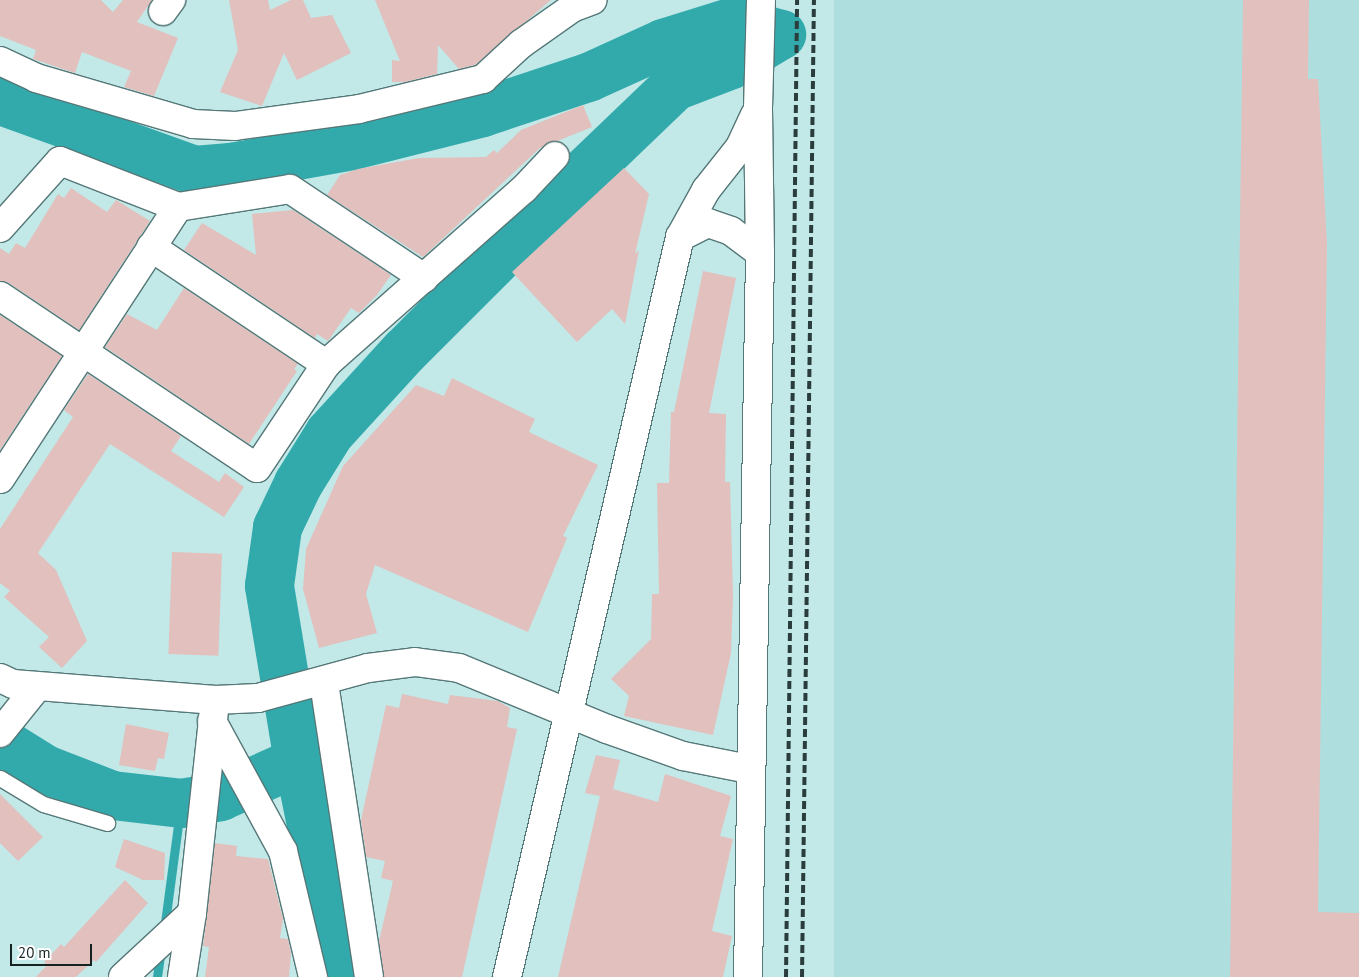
<!DOCTYPE html>
<style>
body{margin:0}
#map{position:relative;width:1359px;height:977px;overflow:hidden;background:#c2e8e8;font-family:"PT Sans",sans-serif}
div>[style]{position:absolute}
.built>*{inset:0;background:#afdede;transform-origin:0 0}
.stream>*{height:9px;margin:-4.5px;padding:0 4.5px;transform-origin:4.5px;border-radius:4.5px;background:#32aaac}
.river>*{height:49px;margin:-24.5px;padding:0 24.5px;transform-origin:24.5px;border-radius:24.5px;background:#32aaac}
.building>*{inset:0;background:#e2c0bd;transform-origin:0 0}
.roads{filter:drop-shadow(1px 0 #577) drop-shadow(-1px 0 #577) drop-shadow(0 1px #577) drop-shadow(0 -1px #577)}
.service>*{height:15px;margin:-7.5px;padding:0 7.5px;transform-origin:7.5px;border-radius:7.5px;background:#fff}
.minor>*{height:28px;margin:-14px;padding:0 14px;transform-origin:14px;border-radius:14px;background:#fff}
.tertiary>*{height:28px;margin:-14px;padding:0 14px;transform-origin:14px;border-radius:14px;background:#fff}
.rail>*{height:4px;margin-top:-2px;transform-origin:0;background:repeating-linear-gradient(90deg,#2b3c3c 0 8px,transparent 0 12px)}
span{translate:-50% -50%;white-space:nowrap;text-align:center;line-height:1.15;-webkit-text-stroke:5px #fff;paint-order:stroke}
.scale{position:absolute;left:10px;top:944px;width:82px;height:22px;box-sizing:border-box;border:2px solid #142222;border-top:0;padding-left:6px;font-size:15px;line-height:18px;white-space:nowrap;color:#142222;-webkit-text-stroke:4px #fff;paint-order:stroke}
</style>
<div id="map">
<div class="built">
<i style="left:834px;top:0;width:525px;height:977px"></i>
</div>
<div class="stream">
<i style="left:164px;top:930px;width:128px;rotate:-82.4deg"></i>
<i style="left:157px;top:977px;width:27px;rotate:-82deg"></i>
</div>
<div class="river">
<i style="left:0;top:100px;width:206px;rotate:19.8deg"></i>
<i style="left:194px;top:170px;width:36px;rotate:-5deg"></i>
<i style="left:230px;top:167px;width:124px;rotate:-10.2deg"></i>
<i style="left:352px;top:145px;width:134px;rotate:-14.2deg"></i>
<i style="left:482px;top:112px;width:112px;rotate:-18.3deg"></i>
<i style="left:588px;top:77px;width:82px;rotate:-24.4deg"></i>
<i style="left:663px;top:43px;width:73px;rotate:-17.4deg"></i>
<i style="left:733px;top:21px;width:50px;rotate:15.2deg"></i>
<i style="left:0;top:741px;width:53px;rotate:31.9deg"></i>
<i style="left:45px;top:769px;width:72px;rotate:21.2deg"></i>
<i style="left:112px;top:795px;width:69px;rotate:6.6deg"></i>
<i style="left:181px;top:803px;width:40px;rotate:-10deg"></i>
<i style="left:220px;top:796px;width:85px;rotate:-24.2deg"></i>
<i style="left:342px;top:977px;width:220px;rotate:-101.5deg"></i>
<i style="left:298px;top:761px;width:178px;rotate:-99.4deg"></i>
<i style="left:269px;top:585px;width:59px;rotate:-82.1deg"></i>
<i style="left:277px;top:527px;width:49px;rotate:-64.5deg"></i>
<i style="left:298px;top:483px;width:59px;rotate:-58.2deg"></i>
<i style="left:329px;top:433px;width:111px;rotate:-47.6deg"></i>
<i style="left:404px;top:351px;width:208px;rotate:-45deg"></i>
<i style="left:551px;top:204px;width:170px;rotate:-43.8deg"></i>
<i style="left:674px;top:86px;width:61px;rotate:-21.1deg"></i>
<i style="left:731px;top:64px;width:58px;rotate:-31deg"></i>
</div>
<div class="building">
<i style="clip-path:polygon(0 0,101px 0,113px 12px,123px 0,152px 0,137px 22px,178px 38px,154px 96px,124px 87px,131px 71px,82px 52px,75px 73px,33px 59px,36px 50px,0 36px)"></i>
<i style="clip-path:polygon(229px 0,268px 0,270px 10px,291px 0,303px 0,311px 18px,332px 15px,351px 53px,297px 80px,284px 53px,262px 106px,220px 92px,238px 50px)"></i>
<i style="clip-path:polygon(375px 0,551px 0,475px 65px,459px 69px,438px 45px,437px 74px,405px 82px,392px 82px,392px 60px,400px 61px)"></i>
<i style="clip-path:polygon(1243px 0,1309px 0,1308px 79px,1318px 79px,1327px 244px,1318px 912px,1359px 913px,1359px 977px,1230px 977px)"></i>
<i style="clip-path:polygon(583px 105px,592px 127px,540px 148px,423px 257px,327px 195px,340px 175px,358px 169px,419px 158px,486px 157px,494px 150px,497px 153px,521px 130px)"></i>
<i style="clip-path:polygon(624px 168px,649px 194px,635px 254px,639px 250px,625px 324px,612px 309px,577px 342px,512px 272px)"></i>
<i style="clip-path:polygon(71px 188px,107px 212px,116px 200px,150px 221px,79px 330px,9px 283px,0 281px,0 248px,9px 254px,16px 243px,25px 248px,58px 194px,64px 198px)"></i>
<i style="clip-path:polygon(293px 210px,391px 275px,377px 295px,359px 313px,351px 308px,328px 341px,317px 334px,315px 338px,184px 250px,202px 223px,256px 255px,252px 214px)"></i>
<i style="clip-path:polygon(703px 271px,736px 278px,709px 413px,726px 414px,725px 482px,730px 482px,733px 596px,731px 653px,713px 735px,624px 716px,629px 696px,611px 679px,651px 639px,652px 594px,659px 594px,657px 483px,669px 483px,671px 412px,674px 412px)"></i>
<i style="clip-path:polygon(184px 288px,298px 364px,294px 369px,297px 371px,249px 444px,105px 347px,127px 314px,157px 330px)"></i>
<i style="clip-path:polygon(0 315px,62px 356px,0 450px)"></i>
<i style="clip-path:polygon(88px 374px,181px 436px,171px 451px,219px 482px,225px 473px,244px 487px,224px 517px,110px 444px,38px 553px,56px 570px,87px 641px,62px 668px,39px 647px,49px 637px,4px 597px,10px 591px,0 583px,0 529px,73px 417px,64px 410px)"></i>
<i style="clip-path:polygon(452px 378px,535px 419px,529px 432px,598px 465px,563px 536px,567px 538px,528px 632px,375px 565px,366px 594px,377px 633px,319px 648px,303px 589px,306px 549px,343px 466px,416px 385px,444px 396px)"></i>
<i style="left:172px;top:552px;width:50px;height:102px;rotate:2deg"></i>
<i style="clip-path:polygon(402px 694px,448px 704px,450px 695px,498px 701px,510px 708px,507px 727px,517px 729px,462px 977px,384px 977px,379px 941px,393px 881px,381px 878px,385px 861px,366px 857px,361px 820px,386px 705px,399px 708px)"></i>
<i style="clip-path:polygon(126px 724px,169px 733px,164px 759px,158px 758px,155px 771px,119px 765px)"></i>
<i style="clip-path:polygon(596px 755px,620px 760px,613px 789px,658px 802px,665px 774px,731px 796px,720px 836px,733px 839px,712px 931px,732px 936px,723px 977px,558px 977px,600px 796px,585px 793px)"></i>
<i style="clip-path:polygon(0 794px,43px 837px,18px 861px,0 843px)"></i>
<i style="clip-path:polygon(124px 839px,165px 853px,164px 880px,143px 880px,115px 867px)"></i>
<i style="clip-path:polygon(215px 843px,237px 846px,236px 856px,268px 859px,283px 919px,280px 938px,288px 939px,291px 953px,289px 977px,205px 977px,209px 947px,203px 946px)"></i>
<i style="clip-path:polygon(125px 880px,148px 903px,96px 962px,94px 960px,76px 977px,36px 977px,47px 965px,44px 962px,61px 944px,64px 947px)"></i>
</div>
<div class="roads">
<div class="service">
<i style="left:0;top:778px;width:50px;rotate:31.2deg"></i>
<i style="left:43px;top:804px;width:67px;rotate:16.5deg"></i>
</div>
<div class="minor">
<i style="left:163px;top:11px;width:14px;rotate:-54deg"></i>
<i style="left:0;top:61px;width:40px;rotate:25deg"></i>
<i style="left:36px;top:78px;width:164px;rotate:16.3deg"></i>
<i style="left:193px;top:124px;width:42px;rotate:2.7deg"></i>
<i style="left:235px;top:126px;width:125px;rotate:-7.8deg"></i>
<i style="left:359px;top:109px;width:128px;rotate:-13.6deg"></i>
<i style="left:483px;top:79px;width:52px;rotate:-42.6deg"></i>
<i style="left:521px;top:44px;width:62px;rotate:-35.2deg"></i>
<i style="left:572px;top:8px;width:22px;rotate:-21deg"></i>
<i style="left:0;top:228px;width:90px;rotate:-48.2deg"></i>
<i style="left:60px;top:161px;width:127px;rotate:21.3deg"></i>
<i style="left:178px;top:207px;width:113px;rotate:-9.1deg"></i>
<i style="left:290px;top:189px;width:161px;rotate:33.6deg"></i>
<i style="left:680px;top:237px;width:54px;rotate:-61deg"></i>
<i style="left:706px;top:190px;width:55px;rotate:-51.7deg"></i>
<i style="left:740px;top:147px;width:35px;rotate:-65deg"></i>
<i style="left:680px;top:237px;width:31px;rotate:-27deg"></i>
<i style="left:708px;top:223px;width:24px;rotate:19deg"></i>
<i style="left:731px;top:231px;width:36px;rotate:37deg"></i>
<i style="left:151px;top:247px;width:211px;rotate:33.8deg"></i>
<i style="left:760px;top:253px;width:145px;rotate:-90.8deg"></i>
<i style="left:758px;top:108px;width:108px;rotate:-88.4deg"></i>
<i style="left:0;top:296px;width:309px;rotate:33.8deg"></i>
<i style="left:257px;top:468px;width:125px;rotate:-56.4deg"></i>
<i style="left:326px;top:364px;width:264px;rotate:-41.5deg"></i>
<i style="left:524px;top:189px;width:45px;rotate:-46.8deg"></i>
<i style="left:0;top:479px;width:325px;rotate:-56.8deg"></i>
<i style="left:0;top:678px;width:14px;rotate:25deg"></i>
<i style="left:13px;top:684px;width:203px;rotate:4.5deg"></i>
<i style="left:215px;top:700px;width:43px;rotate:-2.7deg"></i>
<i style="left:258px;top:698px;width:114px;rotate:-15.3deg"></i>
<i style="left:368px;top:668px;width:47px;rotate:-7.3deg"></i>
<i style="left:415px;top:662px;width:44px;rotate:7.8deg"></i>
<i style="left:459px;top:668px;width:160px;rotate:22.4deg"></i>
<i style="left:607px;top:729px;width:81px;rotate:19.6deg"></i>
<i style="left:683px;top:756px;width:67px;rotate:11.1deg"></i>
<i style="left:324px;top:683px;width:297px;rotate:81.3deg"></i>
<i style="left:212px;top:721px;width:148px;rotate:61.4deg"></i>
<i style="left:283px;top:851px;width:130px;rotate:76.6deg"></i>
<i style="left:0;top:733px;width:59px;rotate:-51.2deg"></i>
<i style="left:123px;top:977px;width:94px;rotate:-42.8deg"></i>
<i style="left:182px;top:977px;width:65px;rotate:-81.1deg"></i>
<i style="left:192px;top:913px;width:214px;rotate:-83.8deg"></i>
</div>
<div class="tertiary">
<i style="left:507px;top:977px;width:760px;rotate:-76.84deg"></i>
<i style="left:748px;top:977px;width:724px;rotate:-89.05deg"></i>
</div>
</div>
<div class="rail">
<i style="left:786px;top:977px;width:977px;rotate:-89.35deg"></i>
<i style="left:802px;top:977px;width:977px;rotate:-89.3deg"></i>
</div>
<div class="scale">20 m</div>
</div>
